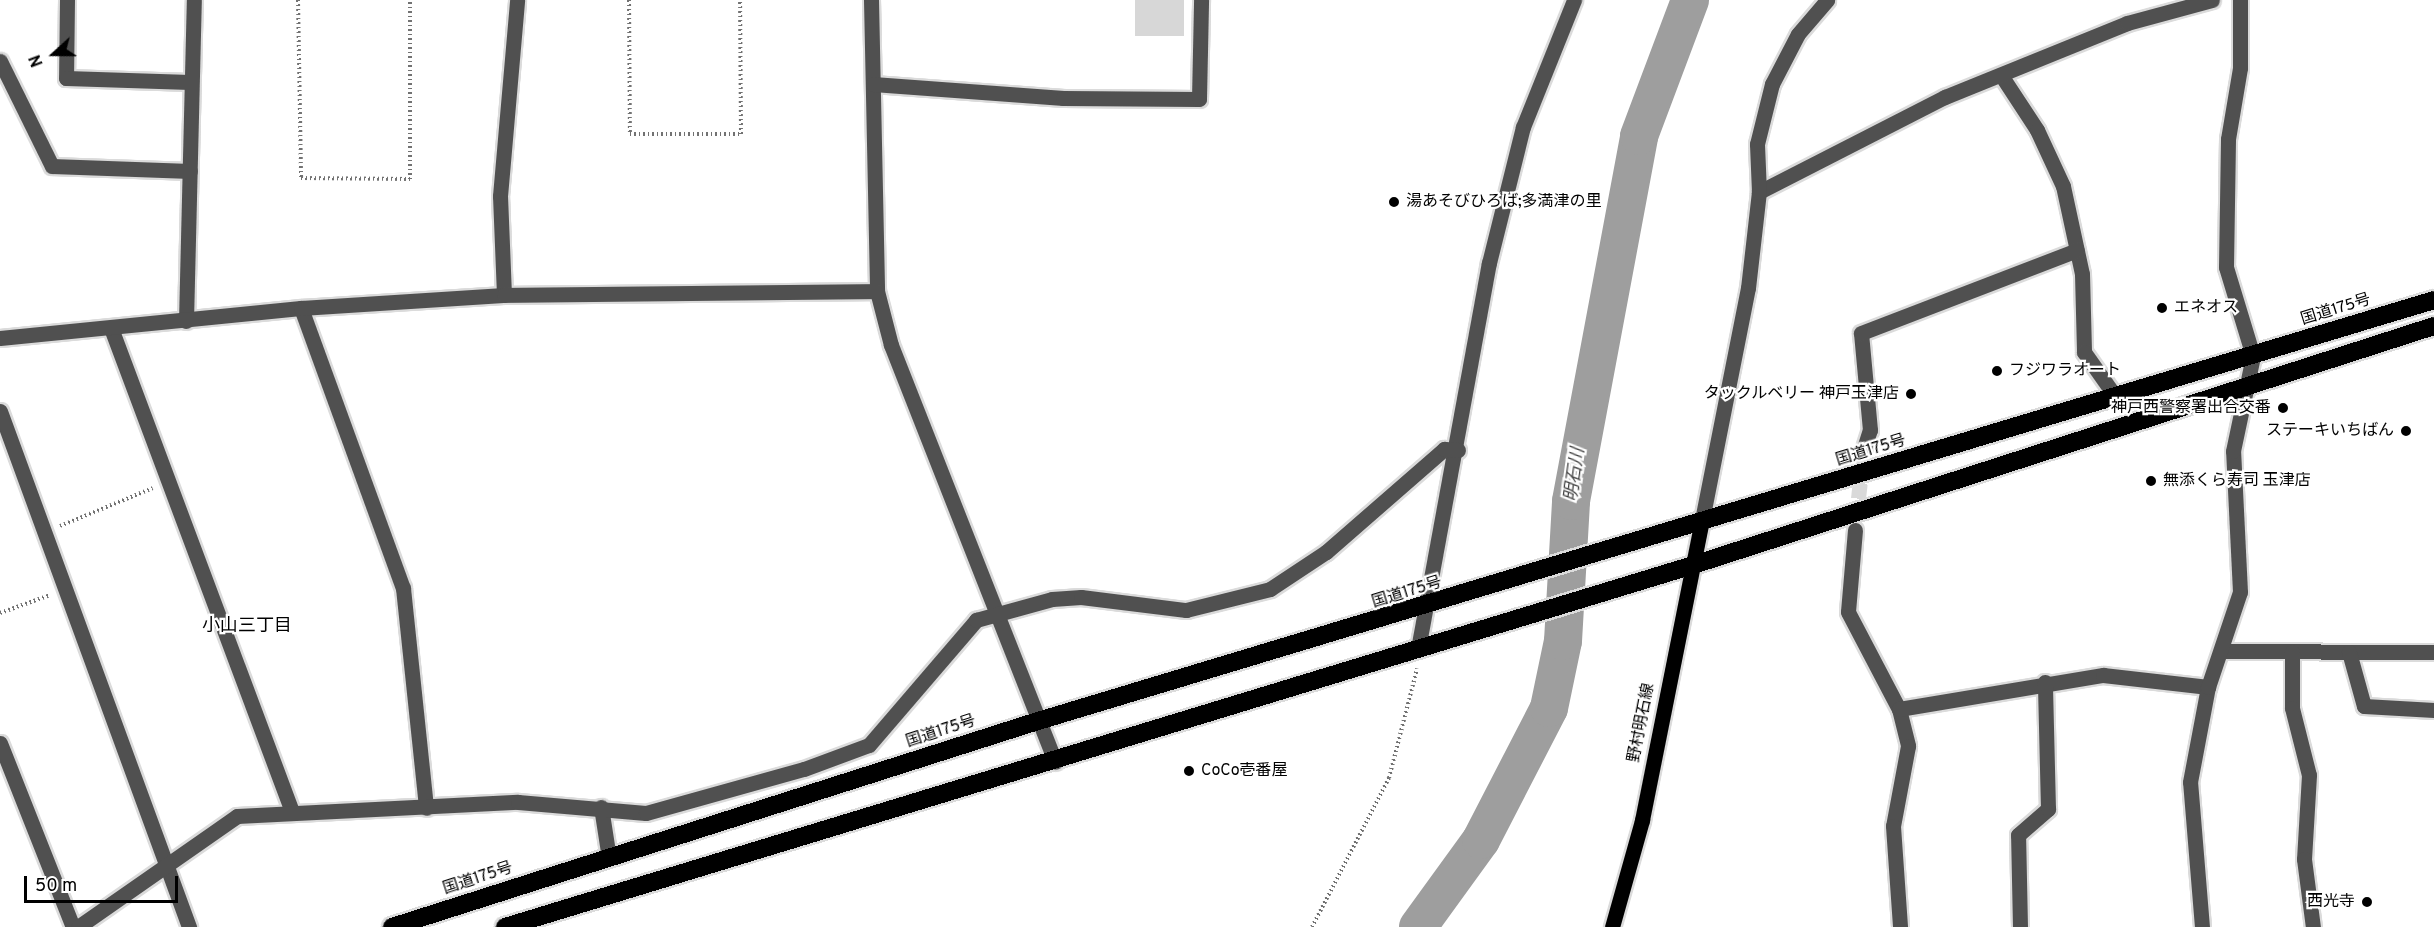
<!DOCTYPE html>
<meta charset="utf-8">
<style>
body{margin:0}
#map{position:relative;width:2434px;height:927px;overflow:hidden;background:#fff;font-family:Overpass,"Noto Sans JP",sans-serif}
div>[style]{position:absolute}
.green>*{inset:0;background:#d7d7d7;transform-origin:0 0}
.river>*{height:38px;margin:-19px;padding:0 19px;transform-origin:19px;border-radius:19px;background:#9e9e9e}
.minor-tunnel>*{height:15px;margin-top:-7.5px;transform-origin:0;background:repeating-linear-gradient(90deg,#d9d9d9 0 15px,transparent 0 23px)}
.path>*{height:4px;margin-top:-2px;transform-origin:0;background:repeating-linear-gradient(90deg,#727272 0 1.5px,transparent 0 4.5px)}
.roads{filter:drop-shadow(2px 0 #dbdbdb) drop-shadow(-2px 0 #dbdbdb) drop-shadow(0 2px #dbdbdb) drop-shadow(0 -2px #dbdbdb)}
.minor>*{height:15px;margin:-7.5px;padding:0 7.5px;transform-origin:7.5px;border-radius:7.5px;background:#505050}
.major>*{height:15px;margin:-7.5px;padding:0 7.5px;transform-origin:7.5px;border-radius:7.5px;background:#000}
.highway>*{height:18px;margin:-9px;padding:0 9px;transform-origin:9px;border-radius:9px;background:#000}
.dots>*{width:16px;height:16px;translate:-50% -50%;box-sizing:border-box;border:3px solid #fff;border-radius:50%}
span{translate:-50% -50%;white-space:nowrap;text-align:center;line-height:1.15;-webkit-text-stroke:4.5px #fff;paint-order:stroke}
.poi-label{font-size:16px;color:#000}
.left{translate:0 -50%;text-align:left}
.right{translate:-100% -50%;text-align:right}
.street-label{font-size:16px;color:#000}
.water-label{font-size:18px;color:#3f3f3f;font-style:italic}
.neighbourhood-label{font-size:18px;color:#000}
.north{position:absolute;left:24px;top:24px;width:60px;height:60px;-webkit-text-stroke:4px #fff;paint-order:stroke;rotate:249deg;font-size:16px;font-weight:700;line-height:24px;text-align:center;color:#000}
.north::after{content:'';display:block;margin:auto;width:21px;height:27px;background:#000;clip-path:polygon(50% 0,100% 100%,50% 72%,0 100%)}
.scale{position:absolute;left:24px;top:876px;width:154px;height:27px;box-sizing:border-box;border:3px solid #000;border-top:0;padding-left:8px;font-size:18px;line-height:21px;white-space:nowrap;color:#000;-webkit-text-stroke:4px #fff;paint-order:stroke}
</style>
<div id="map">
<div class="green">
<i style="left:1135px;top:0;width:49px;height:36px"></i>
</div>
<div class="river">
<i style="left:1418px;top:927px;width:107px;rotate:-54.1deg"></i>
<i style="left:1481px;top:840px;width:148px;rotate:-62.7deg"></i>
<i style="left:1549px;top:708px;width:68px;rotate:-78.2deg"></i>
<i style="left:1563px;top:641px;width:140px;rotate:-86.7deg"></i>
<i style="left:1571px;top:501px;width:371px;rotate:-79.4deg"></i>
<i style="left:1639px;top:136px;width:145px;rotate:-69.4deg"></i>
</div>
<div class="minor-tunnel">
<i style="left:1856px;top:521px;width:73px;rotate:-83.7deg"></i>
</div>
<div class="path">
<i style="left:298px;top:0;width:178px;rotate:89deg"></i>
<i style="left:301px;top:178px;width:109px;rotate:0.5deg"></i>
<i style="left:410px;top:179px;width:179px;rotate:-90deg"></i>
<i style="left:629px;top:0;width:134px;rotate:89.6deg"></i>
<i style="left:630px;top:134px;width:111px"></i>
<i style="left:741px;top:134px;width:134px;rotate:-90.4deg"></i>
<i style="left:60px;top:526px;width:100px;rotate:-22.2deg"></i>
<i style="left:0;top:613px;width:53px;rotate:-19.8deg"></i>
<i style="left:1312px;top:927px;width:168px;rotate:-62.7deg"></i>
<i style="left:1389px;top:778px;width:113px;rotate:-75.6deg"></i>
</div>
<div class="roads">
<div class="minor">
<i style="left:67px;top:0;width:78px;rotate:90.7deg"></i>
<i style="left:66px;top:78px;width:124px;rotate:1.8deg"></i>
<i style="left:871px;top:0;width:291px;rotate:88.8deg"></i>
<i style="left:877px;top:291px;width:56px;rotate:75.5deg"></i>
<i style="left:891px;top:345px;width:448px;rotate:68.5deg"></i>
<i style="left:0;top:61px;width:117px;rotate:63.7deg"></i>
<i style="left:52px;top:166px;width:138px;rotate:2.1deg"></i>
<i style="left:2001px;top:75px;width:66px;rotate:56.8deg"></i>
<i style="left:2037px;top:130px;width:62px;rotate:65.1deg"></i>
<i style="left:2063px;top:186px;width:90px;rotate:77.8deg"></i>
<i style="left:2082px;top:274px;width:78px;rotate:88.5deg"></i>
<i style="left:2084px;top:352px;width:54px;rotate:54.8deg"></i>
<i style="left:873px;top:84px;width:191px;rotate:4.2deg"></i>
<i style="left:1063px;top:98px;width:136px;rotate:0.4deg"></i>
<i style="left:1199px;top:99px;width:99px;rotate:-88.8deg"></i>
<i style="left:1759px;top:192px;width:209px;rotate:-27.1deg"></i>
<i style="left:1945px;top:97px;width:196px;rotate:-22.1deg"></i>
<i style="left:2127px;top:23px;width:88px;rotate:-15.1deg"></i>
<i style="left:504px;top:295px;width:99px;rotate:-92.3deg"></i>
<i style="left:500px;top:196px;width:197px;rotate:-85deg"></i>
<i style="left:301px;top:308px;width:298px;rotate:70deg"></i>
<i style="left:403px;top:588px;width:221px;rotate:84deg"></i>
<i style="left:186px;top:321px;width:321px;rotate:-88.6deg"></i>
<i style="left:111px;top:328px;width:514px;rotate:69.48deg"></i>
<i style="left:0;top:338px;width:302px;rotate:-5.7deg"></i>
<i style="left:301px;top:308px;width:203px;rotate:-3.7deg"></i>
<i style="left:504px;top:295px;width:373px;rotate:-0.6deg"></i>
<i style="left:0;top:411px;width:550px;rotate:69.88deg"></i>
<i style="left:1864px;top:448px;width:19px;rotate:-72deg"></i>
<i style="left:1870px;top:430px;width:97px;rotate:-95.3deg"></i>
<i style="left:1861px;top:333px;width:231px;rotate:-21deg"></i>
<i style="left:1701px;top:525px;width:242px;rotate:-78.8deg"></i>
<i style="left:1748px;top:288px;width:97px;rotate:-83.5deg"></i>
<i style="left:1759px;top:192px;width:48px;rotate:-92.4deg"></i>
<i style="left:1757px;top:144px;width:62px;rotate:-76deg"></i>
<i style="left:1772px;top:84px;width:56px;rotate:-62.5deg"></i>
<i style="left:1798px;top:34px;width:45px;rotate:-49.5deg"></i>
<i style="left:1855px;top:530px;width:82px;rotate:94.9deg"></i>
<i style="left:1848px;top:612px;width:110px;rotate:62.3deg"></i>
<i style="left:1899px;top:709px;width:38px;rotate:76deg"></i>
<i style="left:1908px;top:746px;width:81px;rotate:100.6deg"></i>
<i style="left:1893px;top:826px;width:101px;rotate:86deg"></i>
<i style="left:1418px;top:649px;width:392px;rotate:-79.6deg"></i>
<i style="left:1489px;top:263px;width:140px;rotate:-76deg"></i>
<i style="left:1523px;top:127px;width:137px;rotate:-68.1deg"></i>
<i style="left:2223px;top:651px;width:211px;rotate:0.3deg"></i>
<i style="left:2292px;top:652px;width:56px;rotate:90deg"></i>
<i style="left:2292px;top:708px;width:69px;rotate:75.8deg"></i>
<i style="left:2309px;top:775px;width:84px;rotate:93.4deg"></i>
<i style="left:2304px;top:859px;width:69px;rotate:82.5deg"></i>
<i style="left:2349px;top:652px;width:56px;rotate:74.5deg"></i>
<i style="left:2364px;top:706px;width:70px;rotate:3.3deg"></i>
<i style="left:1899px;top:709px;width:207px;rotate:-9.5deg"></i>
<i style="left:2103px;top:675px;width:106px;rotate:6.5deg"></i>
<i style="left:0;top:743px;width:198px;rotate:68.4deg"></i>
<i style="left:601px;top:807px;width:52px;rotate:81.1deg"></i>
<i style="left:78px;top:927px;width:194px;rotate:-34.9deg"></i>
<i style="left:237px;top:816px;width:281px;rotate:-2.9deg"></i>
<i style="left:518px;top:802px;width:128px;rotate:4.9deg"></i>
<i style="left:646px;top:813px;width:164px;rotate:-15.6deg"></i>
<i style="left:804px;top:769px;width:69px;rotate:-20.3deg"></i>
<i style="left:869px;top:745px;width:165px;rotate:-49.4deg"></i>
<i style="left:976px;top:620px;width:79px;rotate:-15.4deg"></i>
<i style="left:1052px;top:599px;width:29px;rotate:-4deg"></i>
<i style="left:1081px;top:597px;width:106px;rotate:7.1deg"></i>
<i style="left:1186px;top:610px;width:87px;rotate:-14deg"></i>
<i style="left:1270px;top:589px;width:67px;rotate:-33.5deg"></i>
<i style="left:1326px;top:552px;width:157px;rotate:-41.1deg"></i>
<i style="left:1444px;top:449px;width:14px;rotate:4deg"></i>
<i style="left:2020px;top:927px;width:92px;rotate:-91.2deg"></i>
<i style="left:2018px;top:835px;width:40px;rotate:-41deg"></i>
<i style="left:2048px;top:809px;width:127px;rotate:-91.4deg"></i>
<i style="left:2202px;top:927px;width:145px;rotate:-94.7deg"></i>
<i style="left:2190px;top:782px;width:97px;rotate:-79.3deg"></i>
<i style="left:2208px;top:687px;width:100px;rotate:-71.4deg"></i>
<i style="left:2240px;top:592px;width:141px;rotate:-92.8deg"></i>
<i style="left:2233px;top:451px;width:97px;rotate:-78.1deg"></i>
<i style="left:2253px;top:356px;width:93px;rotate:-106.9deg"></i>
<i style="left:2226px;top:267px;width:128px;rotate:-89.1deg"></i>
<i style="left:2228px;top:139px;width:72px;rotate:-80.4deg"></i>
<i style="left:2240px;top:68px;width:68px;rotate:-90deg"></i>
</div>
<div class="major">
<i style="left:1612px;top:927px;width:111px;rotate:-74.3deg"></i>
<i style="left:1642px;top:820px;width:301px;rotate:-78.7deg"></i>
</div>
<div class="highway">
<i style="left:392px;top:927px;width:678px;rotate:-17.69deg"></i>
<i style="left:1038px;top:721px;width:1458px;rotate:-16.78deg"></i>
<i style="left:505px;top:927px;width:1239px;rotate:-16.94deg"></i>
<i style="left:1690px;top:566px;width:782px;rotate:-17.88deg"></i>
</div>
</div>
<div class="dots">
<i style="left:1394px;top:202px;background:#000"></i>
<i style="left:2162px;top:308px;background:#000"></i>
<i style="left:1997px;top:371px;background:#000"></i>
<i style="left:1911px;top:394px;background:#000"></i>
<i style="left:2283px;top:408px;background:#000"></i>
<i style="left:2406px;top:431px;background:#000"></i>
<i style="left:2151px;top:481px;background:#000"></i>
<i style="left:1189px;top:771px;background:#000"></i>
<i style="left:2367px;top:902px;background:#000"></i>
</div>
<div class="poi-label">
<span class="left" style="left:1406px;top:202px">湯あそびひろば;多満津の里</span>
<span class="left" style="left:2174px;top:308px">エネオス</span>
<span class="left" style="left:2009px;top:371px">フジワラオート</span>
<span class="right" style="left:1899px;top:394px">タックルベリー 神戸玉津店</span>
<span class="right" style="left:2271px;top:408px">神戸西警察署出合交番</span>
<span class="right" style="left:2394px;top:431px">ステーキいちばん</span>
<span class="left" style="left:2163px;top:481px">無添くら寿司 玉津店</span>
<span class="left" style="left:1201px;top:771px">CoCo壱番屋</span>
<span class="right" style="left:2355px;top:902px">西光寺</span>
</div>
<div class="street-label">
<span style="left:2336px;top:310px;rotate:-17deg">国道175号</span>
<span style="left:1871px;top:451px;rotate:-17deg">国道175号</span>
<span style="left:1407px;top:593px;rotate:-17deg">国道175号</span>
<span style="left:1642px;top:723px;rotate:-79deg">野村明石線</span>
<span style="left:941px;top:732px;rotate:-18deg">国道175号</span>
<span style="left:478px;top:879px;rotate:-18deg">国道175号</span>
</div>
<div class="water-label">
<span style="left:1576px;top:475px;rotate:-82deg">明石川</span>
</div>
<div class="neighbourhood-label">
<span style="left:247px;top:627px">小山三丁目</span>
</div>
<div class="north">N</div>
<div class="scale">50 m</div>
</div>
